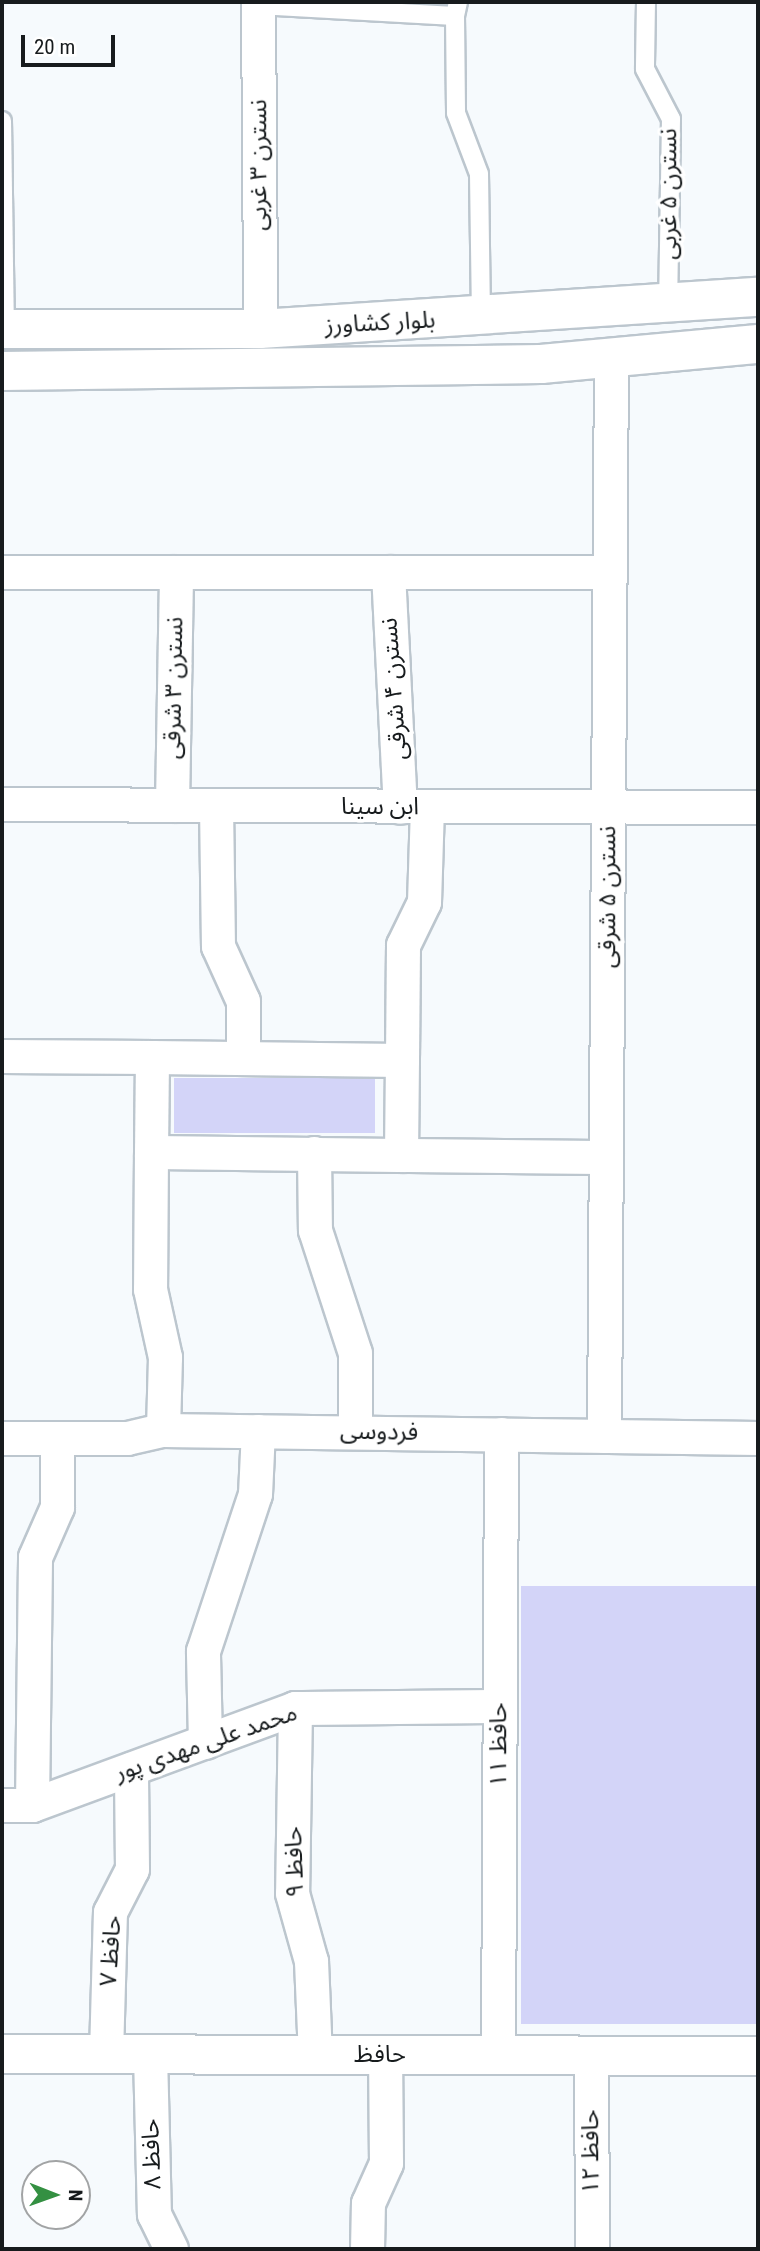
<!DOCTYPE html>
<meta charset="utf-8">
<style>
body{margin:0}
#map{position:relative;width:760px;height:2251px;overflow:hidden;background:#f6fafd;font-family:"Roboto Condensed","Noto Sans Arabic",sans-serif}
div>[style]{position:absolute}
.green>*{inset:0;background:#d3d4f8;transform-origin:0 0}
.roads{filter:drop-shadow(2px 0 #bcc6ce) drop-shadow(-2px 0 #bcc6ce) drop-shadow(0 2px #bcc6ce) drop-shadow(0 -2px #bcc6ce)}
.service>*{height:18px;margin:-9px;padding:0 9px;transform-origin:9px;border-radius:9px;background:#fff}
.minor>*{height:33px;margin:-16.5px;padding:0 16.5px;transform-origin:16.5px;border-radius:16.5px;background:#fff}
.tertiary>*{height:38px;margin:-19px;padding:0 19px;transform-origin:19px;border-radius:19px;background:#fff}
.secondary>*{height:38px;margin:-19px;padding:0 19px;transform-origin:19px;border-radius:19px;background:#fff}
span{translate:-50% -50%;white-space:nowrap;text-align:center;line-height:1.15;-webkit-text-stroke:7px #fff;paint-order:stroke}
.street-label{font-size:24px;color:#171b1d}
.frame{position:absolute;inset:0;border:4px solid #171b1d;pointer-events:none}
.north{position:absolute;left:21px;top:2160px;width:70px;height:70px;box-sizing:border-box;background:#fff;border:2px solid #a2a4a5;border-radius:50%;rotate:91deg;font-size:19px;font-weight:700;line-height:28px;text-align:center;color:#171b1d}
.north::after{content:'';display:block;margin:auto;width:24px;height:32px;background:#349042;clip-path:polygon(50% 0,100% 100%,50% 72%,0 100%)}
.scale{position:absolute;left:21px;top:35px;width:94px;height:32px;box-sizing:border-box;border:4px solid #171b1d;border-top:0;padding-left:9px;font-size:21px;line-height:24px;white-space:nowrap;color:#171b1d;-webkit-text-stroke:5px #fff;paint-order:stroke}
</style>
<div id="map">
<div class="green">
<i style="left:174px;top:1078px;width:201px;height:55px"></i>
<i style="left:521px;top:1586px;width:237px;height:438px"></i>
</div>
<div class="roads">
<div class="service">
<i style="left:646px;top:2px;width:67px;rotate:90.9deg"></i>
<i style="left:645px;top:69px;width:56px;rotate:62.5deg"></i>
<i style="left:671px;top:119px;width:188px;rotate:90.9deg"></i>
<i style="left:258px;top:5px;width:197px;rotate:3.2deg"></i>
<i style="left:455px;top:16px;width:14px;rotate:-78deg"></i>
<i style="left:455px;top:16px;width:97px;rotate:89.4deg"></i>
<i style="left:456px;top:113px;width:65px;rotate:69.3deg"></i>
<i style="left:479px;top:174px;width:145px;rotate:89.2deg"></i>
<i style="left:2px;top:121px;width:208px;rotate:89.2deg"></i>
</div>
<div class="minor">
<i style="left:258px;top:2px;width:327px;rotate:89.6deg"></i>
<i style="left:2px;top:572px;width:607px"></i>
<i style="left:388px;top:572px;width:235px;rotate:87.1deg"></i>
<i style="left:2px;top:804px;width:756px;rotate:0.23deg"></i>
<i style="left:172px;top:805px;width:233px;rotate:-89deg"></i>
<i style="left:216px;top:805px;width:141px;rotate:89.2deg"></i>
<i style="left:218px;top:946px;width:60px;rotate:65.6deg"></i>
<i style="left:243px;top:1001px;width:57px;rotate:90deg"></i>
<i style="left:2px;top:1056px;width:150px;rotate:0.4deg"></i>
<i style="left:402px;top:1060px;width:250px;rotate:-179.3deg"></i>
<i style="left:152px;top:1057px;width:95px;rotate:90.6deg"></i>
<i style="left:151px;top:1152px;width:250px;rotate:0.7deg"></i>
<i style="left:401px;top:1155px;width:95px;rotate:-89.4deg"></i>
<i style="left:402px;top:1060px;width:115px;rotate:-89.5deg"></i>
<i style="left:403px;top:945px;width:48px;rotate:-64deg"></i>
<i style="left:424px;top:902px;width:95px;rotate:-88.2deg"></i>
<i style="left:151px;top:1152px;width:137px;rotate:90.4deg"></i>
<i style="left:150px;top:1289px;width:70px;rotate:77.6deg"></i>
<i style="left:165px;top:1357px;width:73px;rotate:91.6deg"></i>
<i style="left:314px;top:1153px;width:77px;rotate:89.3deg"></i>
<i style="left:315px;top:1230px;width:129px;rotate:72deg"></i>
<i style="left:355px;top:1353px;width:79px;rotate:90deg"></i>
<i style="left:401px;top:1155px;width:205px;rotate:0.6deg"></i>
<i style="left:604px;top:1436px;width:1078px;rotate:-89.63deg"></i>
<i style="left:2px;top:1438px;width:125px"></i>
<i style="left:127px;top:1438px;width:37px;rotate:-13deg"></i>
<i style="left:163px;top:1430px;width:595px;rotate:0.77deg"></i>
<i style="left:295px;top:1708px;width:185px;rotate:90.9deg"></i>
<i style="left:292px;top:1893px;width:71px;rotate:74.4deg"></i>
<i style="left:311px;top:1961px;width:94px;rotate:87.6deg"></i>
<i style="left:205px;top:1742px;width:91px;rotate:-91.3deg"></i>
<i style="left:203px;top:1651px;width:165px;rotate:-71.7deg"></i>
<i style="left:255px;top:1494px;width:63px;rotate:-87.3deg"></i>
<i style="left:2px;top:1805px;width:30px"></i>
<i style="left:32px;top:1805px;width:280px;rotate:-20.2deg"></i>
<i style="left:295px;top:1708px;width:205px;rotate:-0.6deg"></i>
<i style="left:32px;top:1805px;width:248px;rotate:-89.3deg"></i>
<i style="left:35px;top:1557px;width:55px;rotate:-66.3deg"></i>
<i style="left:57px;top:1507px;width:69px;rotate:-90deg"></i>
<i style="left:106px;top:2054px;width:142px;rotate:-88.4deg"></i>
<i style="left:110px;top:1912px;width:48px;rotate:-62.9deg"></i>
<i style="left:132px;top:1869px;width:100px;rotate:-90.6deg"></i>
<i style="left:150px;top:2054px;width:160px;rotate:88.6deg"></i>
<i style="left:154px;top:2214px;width:39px;rotate:64deg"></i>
<i style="left:498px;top:2055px;width:621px;rotate:-89.72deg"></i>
<i style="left:591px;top:2056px;width:193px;rotate:89.7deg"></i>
<i style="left:367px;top:2249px;width:46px;rotate:-88.8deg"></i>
<i style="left:368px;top:2203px;width:44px;rotate:-65.8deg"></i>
<i style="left:386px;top:2163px;width:108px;rotate:-90.5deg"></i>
</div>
<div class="tertiary">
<i style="left:2px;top:2054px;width:756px;rotate:0.15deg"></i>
</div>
<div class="secondary">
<i style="left:2px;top:329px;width:258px"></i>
<i style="left:260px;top:329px;width:499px;rotate:-3.7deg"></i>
<i style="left:2px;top:371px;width:539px;rotate:-0.74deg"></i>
<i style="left:541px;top:364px;width:218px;rotate:-5.3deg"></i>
</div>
</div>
<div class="street-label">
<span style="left:259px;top:165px;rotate:-90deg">نسترن ۳ غربی</span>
<span style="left:669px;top:194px;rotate:-90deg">نسترن ۵ غربی</span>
<span style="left:380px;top:323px;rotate:-3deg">بلوار کشاورز</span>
<span style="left:174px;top:688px;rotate:-89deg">نسترن ۳ شرقی</span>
<span style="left:394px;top:689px;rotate:-94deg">نسترن ۴ شرقی</span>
<span style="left:380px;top:807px">ابن سینا</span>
<span style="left:608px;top:897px;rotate:-90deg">نسترن ۵ شرقی</span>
<span style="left:379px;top:1432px;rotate:1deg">فردوسی</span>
<span style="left:206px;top:1743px;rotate:-19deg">محمد علی مهدی پور</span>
<span style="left:499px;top:1745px;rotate:-90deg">حافظ ۱۱</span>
<span style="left:295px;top:1862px;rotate:-92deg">حافظ ۹</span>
<span style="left:111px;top:1951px;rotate:-86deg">حافظ ۷</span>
<span style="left:380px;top:2055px">حافظ</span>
<span style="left:591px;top:2152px;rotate:-90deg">حافظ ۱۲</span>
<span style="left:152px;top:2154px;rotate:-92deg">حافظ ۸</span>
</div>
<div class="frame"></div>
<div class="north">N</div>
<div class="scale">20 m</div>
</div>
